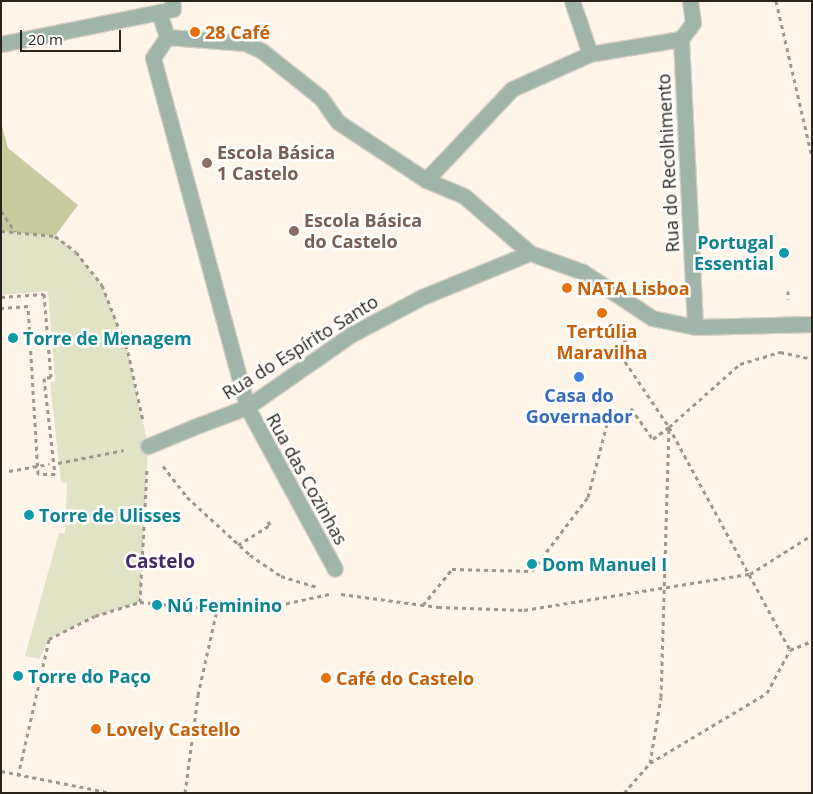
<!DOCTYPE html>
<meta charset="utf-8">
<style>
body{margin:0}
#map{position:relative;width:813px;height:794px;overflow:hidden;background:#fff5e9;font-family:"Open Sans",sans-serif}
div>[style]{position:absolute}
.green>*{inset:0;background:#e1e3c5}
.forest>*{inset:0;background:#c7ca9c}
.path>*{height:3px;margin-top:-1.5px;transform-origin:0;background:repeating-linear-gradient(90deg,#9e968c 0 4px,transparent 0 8px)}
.roads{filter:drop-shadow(1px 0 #d9cfc4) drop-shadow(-1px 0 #d9cfc4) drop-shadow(0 1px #d9cfc4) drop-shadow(0 -1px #d9cfc4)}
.lane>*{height:15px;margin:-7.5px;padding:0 7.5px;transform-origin:7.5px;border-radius:7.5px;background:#a0b5a9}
.street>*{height:15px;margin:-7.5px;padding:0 7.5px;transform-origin:7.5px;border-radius:7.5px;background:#a0b5a9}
.dots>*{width:14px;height:14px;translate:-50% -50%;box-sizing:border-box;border:2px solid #fff;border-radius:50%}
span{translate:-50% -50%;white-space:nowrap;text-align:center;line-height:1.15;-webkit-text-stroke:5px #fff;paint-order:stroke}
.food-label{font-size:18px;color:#c56008;font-weight:700}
.left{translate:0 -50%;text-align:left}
.education-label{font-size:18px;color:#785e54;font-weight:700}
.street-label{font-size:18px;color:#2a241c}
.culture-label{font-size:18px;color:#0d838f;font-weight:700}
.right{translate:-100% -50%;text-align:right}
.shop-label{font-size:18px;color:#366cbe;font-weight:700}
.neighbourhood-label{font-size:19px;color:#462c67;font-weight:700}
.frame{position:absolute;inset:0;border:2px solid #2a241c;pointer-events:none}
.scale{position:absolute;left:20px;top:30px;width:101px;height:22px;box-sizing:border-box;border:2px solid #2a241c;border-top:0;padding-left:6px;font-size:15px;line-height:18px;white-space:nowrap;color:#2a241c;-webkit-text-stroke:4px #fff;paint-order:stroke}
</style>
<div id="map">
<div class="green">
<i style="clip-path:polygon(1px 231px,55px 236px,76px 252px,102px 285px,128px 352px,148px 446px,140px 602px,95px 616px,49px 639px,39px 659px,25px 656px,59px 533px,65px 533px,67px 483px,61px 482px,50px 382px,55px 381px,48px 291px,1px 295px)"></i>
</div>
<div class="forest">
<i style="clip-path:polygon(1px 122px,8px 148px,78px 205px,55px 236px,1px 231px)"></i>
</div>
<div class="path">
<i style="left:776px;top:1px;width:160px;rotate:77deg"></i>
<i style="left:1px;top:211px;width:25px;rotate:56deg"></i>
<i style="left:1px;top:231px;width:54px;rotate:5.3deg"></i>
<i style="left:55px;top:236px;width:26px;rotate:37deg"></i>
<i style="left:76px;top:252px;width:42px;rotate:51.8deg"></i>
<i style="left:102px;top:285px;width:72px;rotate:68.8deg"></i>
<i style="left:128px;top:352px;width:71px;rotate:77.7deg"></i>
<i style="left:788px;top:291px;width:8px;rotate:90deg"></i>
<i style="left:1px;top:297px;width:43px;rotate:-4deg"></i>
<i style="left:44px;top:294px;width:83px;rotate:85.2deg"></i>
<i style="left:51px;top:377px;width:7px;rotate:172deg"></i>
<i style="left:44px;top:378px;width:97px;rotate:83.5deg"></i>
<i style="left:55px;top:474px;width:17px;rotate:180deg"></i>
<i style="left:38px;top:474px;width:168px;rotate:-93.4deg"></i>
<i style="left:28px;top:306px;width:27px;rotate:176deg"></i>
<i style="left:633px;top:334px;width:22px;rotate:141deg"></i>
<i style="left:616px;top:348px;width:95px;rotate:56.1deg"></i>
<i style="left:669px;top:427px;width:95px;rotate:-41.6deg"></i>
<i style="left:740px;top:364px;width:42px;rotate:-16.7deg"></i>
<i style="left:780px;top:352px;width:33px;rotate:12deg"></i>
<i style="left:631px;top:408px;width:38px;rotate:55deg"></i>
<i style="left:653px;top:439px;width:20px;rotate:-37deg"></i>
<i style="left:669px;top:427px;width:254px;rotate:61.5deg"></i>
<i style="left:58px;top:463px;width:67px;rotate:-11.1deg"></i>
<i style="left:163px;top:466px;width:39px;rotate:52deg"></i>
<i style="left:187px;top:497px;width:86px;rotate:42.6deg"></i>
<i style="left:250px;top:555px;width:37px;rotate:34deg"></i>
<i style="left:281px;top:576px;width:37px;rotate:17deg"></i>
<i style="left:9px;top:471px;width:41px;rotate:-9.9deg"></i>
<i style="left:238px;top:545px;width:38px;rotate:-32deg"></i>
<i style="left:270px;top:525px;width:7px;rotate:-117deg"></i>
<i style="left:341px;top:594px;width:98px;rotate:7.6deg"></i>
<i style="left:438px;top:607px;width:86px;rotate:2deg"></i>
<i style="left:524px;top:610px;width:229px;rotate:-9.1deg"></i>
<i style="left:750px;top:574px;width:73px;rotate:-32.2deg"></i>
<i style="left:140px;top:602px;width:107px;rotate:5.3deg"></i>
<i style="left:247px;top:612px;width:84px;rotate:-12.4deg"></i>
<i style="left:423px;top:605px;width:46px;rotate:-51.1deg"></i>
<i style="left:452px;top:569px;width:80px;rotate:1.4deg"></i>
<i style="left:532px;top:571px;width:93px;rotate:-52.9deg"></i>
<i style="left:588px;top:497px;width:75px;rotate:-75.4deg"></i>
<i style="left:650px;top:763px;width:67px;rotate:-80.5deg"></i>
<i style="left:661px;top:697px;width:270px;rotate:-88.3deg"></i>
<i style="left:1px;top:771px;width:113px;rotate:11.2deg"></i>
<i style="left:18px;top:776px;width:140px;rotate:-77.2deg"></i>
<i style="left:49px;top:639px;width:51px;rotate:-26.6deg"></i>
<i style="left:95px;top:616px;width:47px;rotate:-17.3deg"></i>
<i style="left:140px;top:602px;width:132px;rotate:-87deg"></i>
<i style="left:185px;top:793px;width:99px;rotate:-82.4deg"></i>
<i style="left:198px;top:695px;width:88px;rotate:-77.5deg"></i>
<i style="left:624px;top:793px;width:40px;rotate:-49deg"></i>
<i style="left:650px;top:763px;width:136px;rotate:-30.9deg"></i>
<i style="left:767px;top:693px;width:49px;rotate:-61.9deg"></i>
<i style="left:790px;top:650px;width:24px;rotate:-22deg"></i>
</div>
<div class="roads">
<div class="lane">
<i style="left:148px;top:446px;width:55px;rotate:-22.4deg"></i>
</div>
<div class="street">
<i style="left:572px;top:1px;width:56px;rotate:71.2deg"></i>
<i style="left:690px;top:1px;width:22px;rotate:82deg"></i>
<i style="left:693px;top:23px;width:20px;rotate:127deg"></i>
<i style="left:681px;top:39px;width:288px;rotate:87.2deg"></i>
<i style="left:167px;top:37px;width:78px;rotate:4.4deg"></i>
<i style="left:245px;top:43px;width:19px;rotate:25deg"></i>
<i style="left:262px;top:51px;width:75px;rotate:38.5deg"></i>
<i style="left:321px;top:98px;width:29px;rotate:55deg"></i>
<i style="left:338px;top:122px;width:105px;rotate:33.4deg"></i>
<i style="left:426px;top:180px;width:41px;rotate:22.8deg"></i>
<i style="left:464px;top:196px;width:87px;rotate:40.8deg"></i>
<i style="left:530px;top:253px;width:56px;rotate:19.7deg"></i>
<i style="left:583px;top:272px;width:83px;rotate:33.7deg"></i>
<i style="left:652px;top:318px;width:44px;rotate:11.8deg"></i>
<i style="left:695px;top:327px;width:117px;rotate:-1.5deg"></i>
<i style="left:167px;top:37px;width:25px;rotate:124deg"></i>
<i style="left:153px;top:58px;width:361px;rotate:74.9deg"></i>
<i style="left:247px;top:407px;width:184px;rotate:61.5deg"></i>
<i style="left:167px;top:37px;width:26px;rotate:-108deg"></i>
<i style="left:159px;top:12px;width:14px;rotate:-12deg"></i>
<i style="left:173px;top:9px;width:8px;rotate:-97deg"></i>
<i style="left:1px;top:44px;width:161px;rotate:-11.4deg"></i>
<i style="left:426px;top:180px;width:125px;rotate:-46.6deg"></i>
<i style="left:512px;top:89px;width:85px;rotate:-24.2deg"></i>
<i style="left:590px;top:54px;width:92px;rotate:-9.4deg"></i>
<i style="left:199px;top:425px;width:51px;rotate:-20.6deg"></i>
<i style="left:247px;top:407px;width:128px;rotate:-34.8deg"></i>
<i style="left:352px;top:334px;width:79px;rotate:-27.9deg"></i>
<i style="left:422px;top:297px;width:117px;rotate:-22.2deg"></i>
</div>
</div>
<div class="dots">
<i style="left:195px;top:32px;background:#e8710a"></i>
<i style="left:207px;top:163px;background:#8d6e63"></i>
<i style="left:294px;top:231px;background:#8d6e63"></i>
<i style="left:784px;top:253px;background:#0f9aa8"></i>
<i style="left:567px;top:288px;background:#e8710a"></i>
<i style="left:602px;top:313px;background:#e8710a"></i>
<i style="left:13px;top:338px;background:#0f9aa8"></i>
<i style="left:579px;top:377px;background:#3f7fe0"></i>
<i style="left:29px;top:515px;background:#0f9aa8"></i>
<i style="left:532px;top:564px;background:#0f9aa8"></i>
<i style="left:157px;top:605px;background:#0f9aa8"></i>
<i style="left:18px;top:676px;background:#0f9aa8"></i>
<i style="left:326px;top:678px;background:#e8710a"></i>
<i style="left:96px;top:729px;background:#e8710a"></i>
</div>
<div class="food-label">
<span class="left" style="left:205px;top:32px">28 Café</span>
<span class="left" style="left:577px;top:288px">NATA Lisboa</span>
<span style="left:602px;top:342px">Tertúlia<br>Maravilha</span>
<span class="left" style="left:336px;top:678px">Café do Castelo</span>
<span class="left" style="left:106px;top:729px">Lovely Castello</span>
</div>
<div class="education-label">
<span class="left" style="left:217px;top:163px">Escola Básica<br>1 Castelo</span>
<span class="left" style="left:304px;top:231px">Escola Básica<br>do Castelo</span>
</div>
<div class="street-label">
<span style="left:668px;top:163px;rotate:-93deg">Rua do Recolhimento</span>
<span style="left:300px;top:347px;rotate:-32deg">Rua do Espírito Santo</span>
<span style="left:307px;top:479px;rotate:61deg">Rua das Cozinhas</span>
</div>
<div class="culture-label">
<span class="right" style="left:774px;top:253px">Portugal<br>Essential</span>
<span class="left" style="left:23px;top:338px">Torre de Menagem</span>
<span class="left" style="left:39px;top:515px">Torre de Ulisses</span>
<span class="left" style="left:542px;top:564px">Dom Manuel I</span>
<span class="left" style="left:167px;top:605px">Nú Feminino</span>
<span class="left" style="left:28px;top:676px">Torre do Paço</span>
</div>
<div class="shop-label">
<span style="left:579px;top:406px">Casa do<br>Governador</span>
</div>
<div class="neighbourhood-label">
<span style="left:160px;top:562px">Castelo</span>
</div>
<div class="frame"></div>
<div class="scale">20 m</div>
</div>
